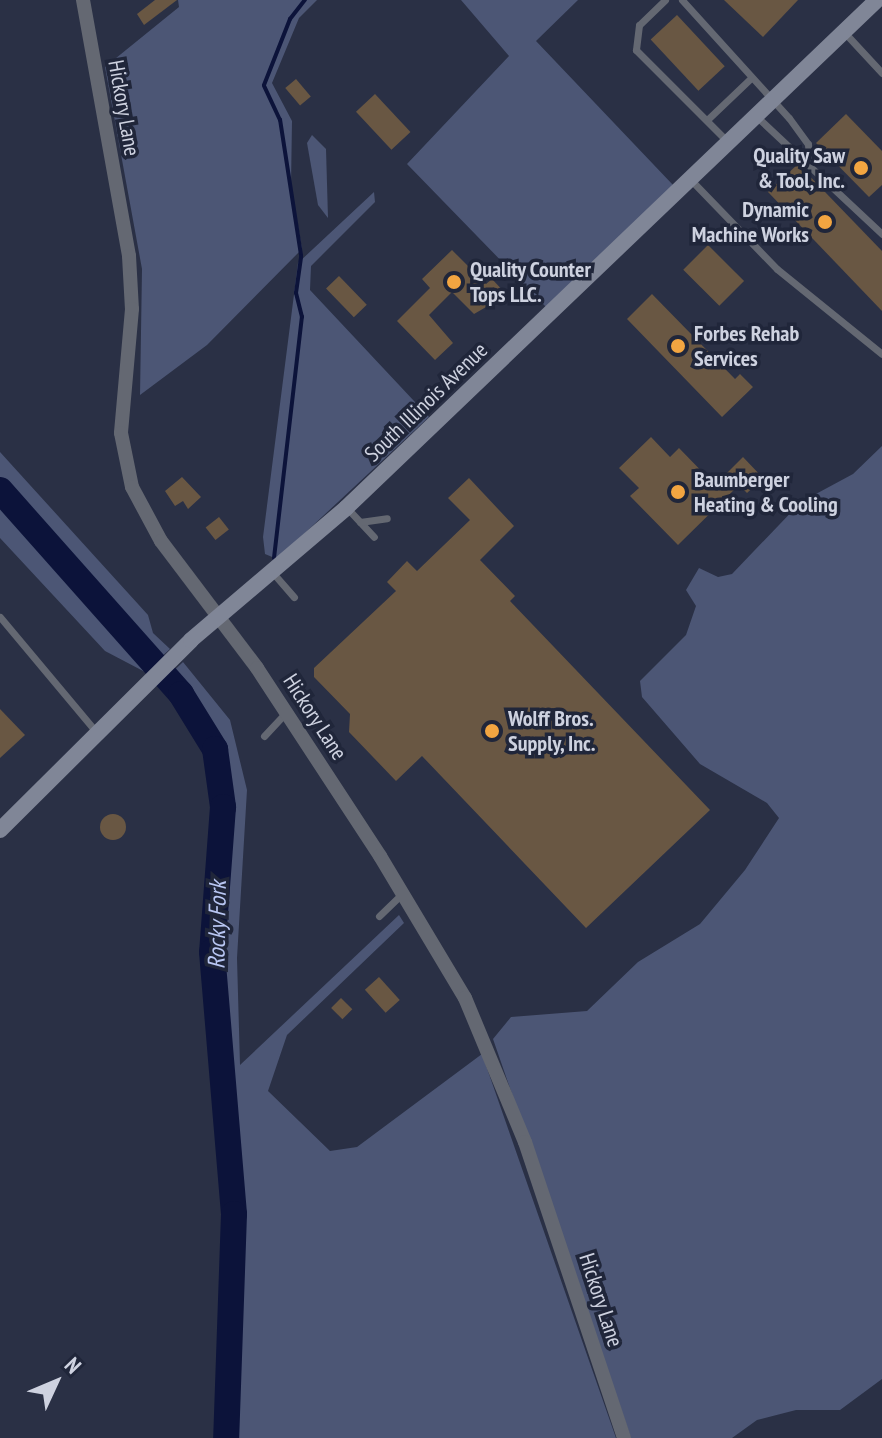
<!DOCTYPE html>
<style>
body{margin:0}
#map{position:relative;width:882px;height:1438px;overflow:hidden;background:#2a3045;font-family:"PT Sans Narrow",sans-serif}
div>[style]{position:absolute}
.green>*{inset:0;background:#4c5675}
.stream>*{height:4px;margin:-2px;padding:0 2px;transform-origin:2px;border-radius:2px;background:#0c133a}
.river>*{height:26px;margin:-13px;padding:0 13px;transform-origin:13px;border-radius:13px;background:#0c133a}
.building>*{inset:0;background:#695743;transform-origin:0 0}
.round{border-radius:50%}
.service>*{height:7px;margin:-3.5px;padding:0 3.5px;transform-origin:3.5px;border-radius:3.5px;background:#646872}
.minor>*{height:14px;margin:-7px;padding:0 7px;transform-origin:7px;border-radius:7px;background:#646872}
.secondary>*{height:16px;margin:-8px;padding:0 8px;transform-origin:8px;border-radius:8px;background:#808697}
.dots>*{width:22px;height:22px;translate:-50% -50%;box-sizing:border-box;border:4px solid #20263a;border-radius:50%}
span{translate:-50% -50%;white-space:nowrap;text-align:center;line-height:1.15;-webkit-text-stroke:7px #20263a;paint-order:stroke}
.street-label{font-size:22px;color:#ced2e0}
.poi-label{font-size:22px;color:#ced2e0;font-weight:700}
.right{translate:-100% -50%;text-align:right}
.left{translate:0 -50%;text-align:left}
.water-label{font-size:24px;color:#b8c6f2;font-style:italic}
.north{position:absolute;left:16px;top:1342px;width:80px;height:80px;-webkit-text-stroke:6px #20263a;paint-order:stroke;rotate:46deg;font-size:22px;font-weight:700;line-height:32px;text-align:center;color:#ced2e0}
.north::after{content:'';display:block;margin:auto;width:28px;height:36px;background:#ced2e0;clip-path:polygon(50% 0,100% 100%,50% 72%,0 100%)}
</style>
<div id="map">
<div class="green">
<i style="clip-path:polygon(178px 0,317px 0,299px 18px,272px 83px,292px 121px,291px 185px,302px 249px,207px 345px,140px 395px,142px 269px,105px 67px,179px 7px)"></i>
<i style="clip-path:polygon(461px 0,578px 0,536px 41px,673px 185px,546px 307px,407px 164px,509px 56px)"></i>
<i style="clip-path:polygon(312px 135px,326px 149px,328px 218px,318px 205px,307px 143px)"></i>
<i style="clip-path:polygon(374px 192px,375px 202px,311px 266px,310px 290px,429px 417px,277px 559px,265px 554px,263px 537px,298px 263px)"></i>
<i style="clip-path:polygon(882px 446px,882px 1379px,840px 1410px,796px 1410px,757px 1420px,732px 1438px,631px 1438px,493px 1039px,511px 1017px,587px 1011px,638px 962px,700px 924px,745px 870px,779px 818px,767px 803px,700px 764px,642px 697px,640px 681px,686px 635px,696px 606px,686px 590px,699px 568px,718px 577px,732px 574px,801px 502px,853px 474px)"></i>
<i style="clip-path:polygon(0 452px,148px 615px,153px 633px,170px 649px,145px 672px,105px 651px,0 538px)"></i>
<i style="clip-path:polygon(183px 662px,230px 720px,247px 790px,237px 958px,240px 1065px,399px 915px,404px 923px,287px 1035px,268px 1091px,330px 1151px,357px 1147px,482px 1054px,616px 1438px,226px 1438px,234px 1214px,212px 952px,223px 807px,215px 749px,166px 678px)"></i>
</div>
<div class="stream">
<i style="left:301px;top:255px;width:137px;rotate:-98.8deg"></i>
<i style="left:280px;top:120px;width:38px;rotate:-115deg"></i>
<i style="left:264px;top:85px;width:71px;rotate:-68.5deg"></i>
<i style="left:290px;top:19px;width:24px;rotate:-52deg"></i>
<i style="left:274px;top:558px;width:243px;rotate:-83.4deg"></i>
<i style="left:302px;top:317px;width:25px;rotate:-104deg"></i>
<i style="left:296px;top:293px;width:37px;rotate:-82deg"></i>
</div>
<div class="river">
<i style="left:0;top:490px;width:273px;rotate:48.4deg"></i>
<i style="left:181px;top:694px;width:65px;rotate:58.3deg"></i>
<i style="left:215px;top:749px;width:59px;rotate:82.1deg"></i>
<i style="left:223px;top:807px;width:145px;rotate:94.3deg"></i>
<i style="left:212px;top:952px;width:263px;rotate:85.2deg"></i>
<i style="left:234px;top:1214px;width:224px;rotate:92deg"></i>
</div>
<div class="building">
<i style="clip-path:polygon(155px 0,177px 0,144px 25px,137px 14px)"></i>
<i style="clip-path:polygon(724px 0,798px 0,763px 37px)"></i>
<i style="left:677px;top:15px;width:70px;height:36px;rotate:47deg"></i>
<i style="left:296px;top:79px;width:23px;height:14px;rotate:50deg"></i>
<i style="left:375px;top:94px;width:52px;height:26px;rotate:47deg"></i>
<i style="clip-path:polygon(846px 114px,882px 151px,882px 185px,869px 197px,816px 143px)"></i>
<i style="clip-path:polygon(798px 164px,882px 251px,882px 311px,768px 192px)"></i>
<i style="left:708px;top:245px;width:51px;height:35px;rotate:45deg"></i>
<i style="clip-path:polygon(452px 250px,486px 284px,492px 279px,507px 295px,474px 314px,452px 292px,429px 315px,453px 343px,435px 360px,397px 321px,430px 288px,422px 279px)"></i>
<i style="left:339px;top:276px;width:40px;height:18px;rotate:46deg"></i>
<i style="clip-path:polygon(652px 294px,735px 379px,740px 374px,753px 387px,722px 417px,627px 319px)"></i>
<i style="clip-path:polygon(651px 437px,670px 457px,679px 448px,715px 485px,743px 457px,763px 478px,747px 493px,739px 485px,678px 545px,630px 496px,639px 488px,619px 468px)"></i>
<i style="clip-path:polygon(182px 477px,201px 497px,188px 509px,183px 501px,175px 506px,165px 491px)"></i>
<i style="clip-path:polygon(469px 478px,514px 526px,480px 560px,515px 596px,510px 601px,710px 810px,586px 928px,422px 756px,396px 781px,349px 732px,350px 714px,314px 677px,314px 668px,396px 591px,387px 582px,407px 561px,417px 571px,470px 520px,448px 498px)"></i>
<i style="left:219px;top:517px;width:16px;height:17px;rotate:52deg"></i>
<i style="clip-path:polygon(0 709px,25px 735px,0 758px)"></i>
<i class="round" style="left:100px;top:814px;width:26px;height:26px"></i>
<i style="left:379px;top:977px;width:31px;height:19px;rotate:48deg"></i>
<i style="left:341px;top:998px;width:16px;height:14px;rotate:45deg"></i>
</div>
<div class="service">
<i style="left:665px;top:0;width:36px;rotate:136deg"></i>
<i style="left:639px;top:25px;width:25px;rotate:97deg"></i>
<i style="left:636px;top:50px;width:130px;rotate:45deg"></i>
<i style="left:682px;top:0;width:159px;rotate:47.8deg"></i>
<i style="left:789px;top:118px;width:32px;rotate:54deg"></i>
<i style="left:808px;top:144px;width:16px;rotate:86deg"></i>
<i style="left:844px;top:32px;width:56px;rotate:47.2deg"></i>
<i style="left:756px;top:116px;width:173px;rotate:43.1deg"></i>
<i style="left:708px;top:119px;width:59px;rotate:-43.6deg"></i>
<i style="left:690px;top:179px;width:125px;rotate:46deg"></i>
<i style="left:777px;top:269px;width:135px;rotate:39deg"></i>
<i style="left:348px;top:509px;width:38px;rotate:47deg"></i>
<i style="left:360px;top:522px;width:27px;rotate:-8deg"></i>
<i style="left:273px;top:573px;width:32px;rotate:49deg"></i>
<i style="left:0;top:617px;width:151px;rotate:50.1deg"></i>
<i style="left:264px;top:736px;width:33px;rotate:-47deg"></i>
<i style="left:379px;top:916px;width:32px;rotate:-44deg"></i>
</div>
<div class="minor">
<i style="left:83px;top:0;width:260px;rotate:79.8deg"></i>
<i style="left:129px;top:256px;width:53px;rotate:86.8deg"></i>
<i style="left:132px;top:309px;width:124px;rotate:95.1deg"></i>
<i style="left:121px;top:433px;width:55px;rotate:78.5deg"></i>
<i style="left:132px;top:487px;width:61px;rotate:61.8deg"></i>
<i style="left:161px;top:541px;width:159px;rotate:52.9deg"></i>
<i style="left:257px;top:668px;width:225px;rotate:56.8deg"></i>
<i style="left:380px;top:856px;width:165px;rotate:59.1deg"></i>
<i style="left:465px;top:998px;width:156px;rotate:67.4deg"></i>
<i style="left:525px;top:1142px;width:312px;rotate:71.5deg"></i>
</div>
<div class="secondary">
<i style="left:0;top:830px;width:269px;rotate:-44.8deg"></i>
<i style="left:191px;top:640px;width:204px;rotate:-40.4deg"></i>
<i style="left:346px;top:508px;width:735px;rotate:-43.73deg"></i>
</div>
<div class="dots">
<i style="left:861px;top:168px;background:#f2a541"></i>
<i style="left:825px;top:222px;background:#f2a541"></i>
<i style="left:454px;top:282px;background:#f2a541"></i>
<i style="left:678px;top:346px;background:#f2a541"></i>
<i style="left:678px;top:492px;background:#f2a541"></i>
<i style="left:492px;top:731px;background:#f2a541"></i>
</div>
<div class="street-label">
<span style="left:124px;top:108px;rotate:80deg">Hickory Lane</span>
<span style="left:426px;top:402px;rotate:-44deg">South Illinois Avenue</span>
<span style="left:315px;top:717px;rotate:57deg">Hickory Lane</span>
<span style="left:601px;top:1300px;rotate:72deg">Hickory Lane</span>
</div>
<div class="poi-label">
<span class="right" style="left:845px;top:168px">Quality Saw<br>&amp; Tool, Inc.</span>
<span class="right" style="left:809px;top:222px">Dynamic<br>Machine Works</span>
<span class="left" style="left:470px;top:282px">Quality Counter<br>Tops LLC.</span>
<span class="left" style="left:694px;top:346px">Forbes Rehab<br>Services</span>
<span class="left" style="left:694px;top:492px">Baumberger<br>Heating &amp; Cooling</span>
<span class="left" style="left:508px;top:731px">Wolff Bros.<br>Supply, Inc.</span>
</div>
<div class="water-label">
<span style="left:217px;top:925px;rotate:-89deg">Rocky Fork</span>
</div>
<div class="north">N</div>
</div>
